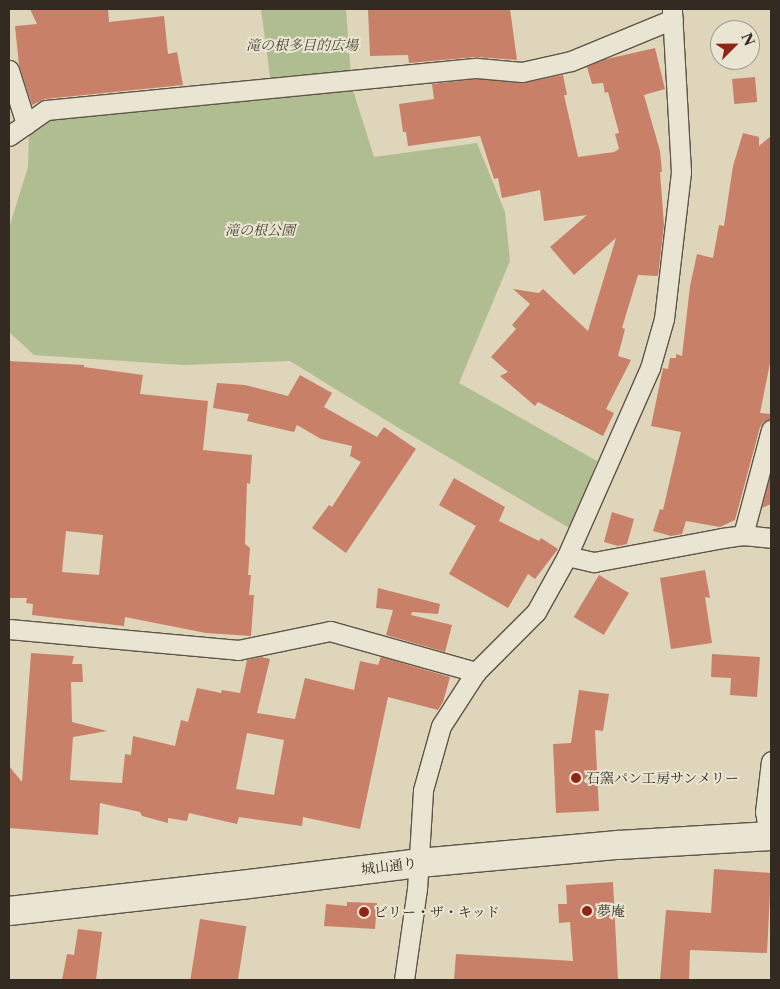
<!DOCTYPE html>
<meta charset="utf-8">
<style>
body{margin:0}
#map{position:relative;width:780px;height:989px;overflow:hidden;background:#ded5ba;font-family:"Libre Caslon Text","Noto Serif JP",serif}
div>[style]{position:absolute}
.green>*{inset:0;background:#b0bd91}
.building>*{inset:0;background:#c88068;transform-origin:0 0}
.roads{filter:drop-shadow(1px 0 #5e5648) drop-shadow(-1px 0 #5e5648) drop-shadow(0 1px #5e5648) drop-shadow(0 -1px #5e5648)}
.street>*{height:19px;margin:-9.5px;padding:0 9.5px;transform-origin:9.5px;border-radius:9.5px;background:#eae4d2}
.secondary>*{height:28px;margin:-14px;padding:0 14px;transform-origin:14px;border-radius:14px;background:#eae4d2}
.dots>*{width:14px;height:14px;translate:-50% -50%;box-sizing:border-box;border:2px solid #eae4d2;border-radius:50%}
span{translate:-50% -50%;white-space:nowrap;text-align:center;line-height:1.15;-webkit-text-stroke:4px #eae4d2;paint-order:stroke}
.park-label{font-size:14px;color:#4c4838;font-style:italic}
.poi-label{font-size:14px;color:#332b22}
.left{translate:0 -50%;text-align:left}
.street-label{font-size:14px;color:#332b22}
.frame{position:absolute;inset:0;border:10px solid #332b22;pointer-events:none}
.north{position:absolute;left:710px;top:20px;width:50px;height:50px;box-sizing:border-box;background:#eae4d2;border:1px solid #a19a8c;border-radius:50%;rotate:67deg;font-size:14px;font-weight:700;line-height:20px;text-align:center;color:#332b22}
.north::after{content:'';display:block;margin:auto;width:18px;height:22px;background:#8f2418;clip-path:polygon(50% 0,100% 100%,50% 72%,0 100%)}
</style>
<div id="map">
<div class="green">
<i style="clip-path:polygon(261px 9px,346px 9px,351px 76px,271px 84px)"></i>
<i style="clip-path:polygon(352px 87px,374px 157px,477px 143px,505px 212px,510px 261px,459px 383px,597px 461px,571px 529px,402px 430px,290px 361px,183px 365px,34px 355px,9px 332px,9px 228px,28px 167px,29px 130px,46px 115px)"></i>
</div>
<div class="building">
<i style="clip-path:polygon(30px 9px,108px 9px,109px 22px,164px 16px,168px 54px,177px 52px,183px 85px,45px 99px,32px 105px,19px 65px,15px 26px,37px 24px)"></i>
<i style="clip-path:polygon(368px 9px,510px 9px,517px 60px,476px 57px,409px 63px,408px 55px,370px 56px)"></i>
<i style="clip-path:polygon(655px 48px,665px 89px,644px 95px,660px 151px,662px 172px,660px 172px,664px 225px,658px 276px,638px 275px,622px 328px,625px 329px,618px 356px,631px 360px,606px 409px,614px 413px,603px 436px,538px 402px,535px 406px,500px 376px,508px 372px,491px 357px,516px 329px,512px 325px,530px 304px,513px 289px,539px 293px,543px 289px,588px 331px,616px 238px,574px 275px,550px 247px,587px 215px,544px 221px,540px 190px,502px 198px,498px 178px,494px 179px,480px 136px,408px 146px,406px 132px,403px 132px,399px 104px,434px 99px,432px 84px,477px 79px,521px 83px,563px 75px,567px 95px,564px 95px,578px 157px,614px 152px,619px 149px,615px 134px,619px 133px,608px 92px,605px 93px,603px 83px,592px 84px,587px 67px,602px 60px)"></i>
<i style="left:755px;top:77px;width:25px;height:23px;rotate:85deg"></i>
<i style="clip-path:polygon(743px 133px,759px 137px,759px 146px,771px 136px,771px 358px,760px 413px,771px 414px,771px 419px,763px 422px,760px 427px,735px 520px,720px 527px,686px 521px,682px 534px,671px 536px,653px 531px,660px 509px,663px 510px,681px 432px,651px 426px,663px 368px,668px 369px,670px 358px,676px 358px,676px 354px,682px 356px,690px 286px,697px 254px,713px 258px,719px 225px,724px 226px,733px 166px)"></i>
<i style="clip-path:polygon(evenodd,9px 361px,84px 365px,84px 367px,143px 375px,140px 394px,208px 401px,203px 450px,252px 455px,250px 484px,247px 483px,245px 544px,250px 548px,248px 575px,251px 575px,249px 595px,254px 595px,251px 636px,206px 633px,125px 617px,124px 626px,32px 615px,33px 604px,26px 603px,27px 598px,9px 598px,9px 361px,66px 531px,103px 535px,99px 575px,62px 572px,66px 531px)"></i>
<i style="clip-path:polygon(300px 375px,332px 393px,324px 407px,377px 437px,384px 427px,416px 449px,346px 553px,312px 528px,329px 505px,332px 507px,361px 462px,350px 456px,352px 446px,321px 439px,297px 425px,294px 432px,247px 421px,249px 414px,213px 408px,217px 383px,245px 385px,288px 396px)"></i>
<i style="clip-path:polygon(771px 473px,771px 504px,762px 508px)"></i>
<i style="clip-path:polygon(454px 478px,505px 507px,499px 521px,539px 541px,541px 538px,558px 549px,535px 579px,528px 574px,508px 608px,449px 574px,476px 526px,439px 505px)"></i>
<i style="clip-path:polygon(612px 512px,634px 519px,627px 544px,618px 546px,604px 542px)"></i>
<i style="clip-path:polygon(705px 570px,710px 598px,705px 597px,712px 643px,671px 649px,660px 578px)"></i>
<i style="left:599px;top:575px;width:35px;height:49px;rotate:31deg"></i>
<i style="clip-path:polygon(378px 588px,440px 604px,438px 614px,412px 612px,411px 615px,452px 625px,445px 652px,386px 635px,393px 610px,376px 608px)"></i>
<i style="clip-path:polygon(evenodd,31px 653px,74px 656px,72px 664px,82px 664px,83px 682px,71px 682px,72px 722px,107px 731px,73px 737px,70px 780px,122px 783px,125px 754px,131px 755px,133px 736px,175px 746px,181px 720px,188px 722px,197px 688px,221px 693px,222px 690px,240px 693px,247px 660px,261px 657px,270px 659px,257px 713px,295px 719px,305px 678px,354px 690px,360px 661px,378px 665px,381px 657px,450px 677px,443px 702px,438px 710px,388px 697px,360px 829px,303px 817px,302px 826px,239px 817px,237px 824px,189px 813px,187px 821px,168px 818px,168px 823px,142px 816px,140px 812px,100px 803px,98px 835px,9px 828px,9px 766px,22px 782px,31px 653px,247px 733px,284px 740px,274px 795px,236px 789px,247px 733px)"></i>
<i style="clip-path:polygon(712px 654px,760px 657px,757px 697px,730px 695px,731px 678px,711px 677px)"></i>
<i style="clip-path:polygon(579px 690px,609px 694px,603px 731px,595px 730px,599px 811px,556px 813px,553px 744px,571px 743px)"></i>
<i style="clip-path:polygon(714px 869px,771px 873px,767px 953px,690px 950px,689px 980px,660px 980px,666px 910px,711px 913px)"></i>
<i style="clip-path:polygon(613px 882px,618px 980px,454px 980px,456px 954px,573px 961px,570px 922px,559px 923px,558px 904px,567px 904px,566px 885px)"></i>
<i style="clip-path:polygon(347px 902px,377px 903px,375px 929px,324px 926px,326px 904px,347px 906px)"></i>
<i style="left:200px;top:919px;width:47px;height:62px;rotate:9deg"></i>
<i style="clip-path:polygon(78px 929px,102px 932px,96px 980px,62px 980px,67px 954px,74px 955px)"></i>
</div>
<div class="roads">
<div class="street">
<i style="left:9px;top:70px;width:57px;rotate:72.5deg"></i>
<i style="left:9px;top:136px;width:45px;rotate:-35.1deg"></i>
<i style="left:46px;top:110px;width:433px;rotate:-5.6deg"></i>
<i style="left:477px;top:68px;width:45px;rotate:5.1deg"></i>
<i style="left:522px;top:72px;width:50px;rotate:-12.7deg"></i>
<i style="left:571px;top:61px;width:110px;rotate:-22.4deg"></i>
<i style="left:743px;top:535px;width:109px;rotate:-75.1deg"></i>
<i style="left:567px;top:556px;width:28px;rotate:13deg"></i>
<i style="left:594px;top:562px;width:130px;rotate:-10.6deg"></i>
<i style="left:722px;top:538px;width:21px;rotate:-8deg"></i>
<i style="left:743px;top:535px;width:28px;rotate:6deg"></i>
<i style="left:9px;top:629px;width:230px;rotate:5.2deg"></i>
<i style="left:238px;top:650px;width:94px;rotate:-11.7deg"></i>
<i style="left:330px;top:631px;width:152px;rotate:15.7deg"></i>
<i style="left:769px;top:836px;width:24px;rotate:-99deg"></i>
<i style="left:765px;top:812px;width:51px;rotate:-83.3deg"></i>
<i style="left:404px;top:980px;width:92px;rotate:-81.9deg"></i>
<i style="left:417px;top:889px;width:99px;rotate:-86.5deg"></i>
<i style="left:423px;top:790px;width:66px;rotate:-74.3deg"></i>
<i style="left:441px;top:726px;width:64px;rotate:-57.1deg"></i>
<i style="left:476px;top:672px;width:85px;rotate:-45deg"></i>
<i style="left:536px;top:612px;width:64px;rotate:-61deg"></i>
<i style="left:567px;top:556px;width:206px;rotate:-66.2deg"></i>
<i style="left:650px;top:368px;width:51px;rotate:-74.1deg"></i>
<i style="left:664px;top:319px;width:148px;rotate:-83.4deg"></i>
<i style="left:681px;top:172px;width:163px;rotate:-93.2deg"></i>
</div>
<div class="secondary">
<i style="left:9px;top:911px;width:233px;rotate:-6.4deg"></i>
<i style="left:241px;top:885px;width:179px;rotate:-7deg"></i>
<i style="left:419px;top:863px;width:200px;rotate:-5.2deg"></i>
<i style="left:618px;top:845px;width:153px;rotate:-3.4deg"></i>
</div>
</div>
<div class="dots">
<i style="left:576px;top:778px;background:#8f2418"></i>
<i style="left:587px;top:911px;background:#8f2418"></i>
<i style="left:364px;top:912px;background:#8f2418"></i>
</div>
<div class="park-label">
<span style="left:302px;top:45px">滝の根多目的広場</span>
<span style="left:260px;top:230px">滝の根公園</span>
</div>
<div class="poi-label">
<span class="left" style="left:586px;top:778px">石窯パン工房サンメリー</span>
<span class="left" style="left:597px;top:911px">夢庵</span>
<span class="left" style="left:374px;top:912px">ビリー・ザ・キッド</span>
</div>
<div class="street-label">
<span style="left:389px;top:866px;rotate:-7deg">城山通り</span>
</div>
<div class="frame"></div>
<div class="north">N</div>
</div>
